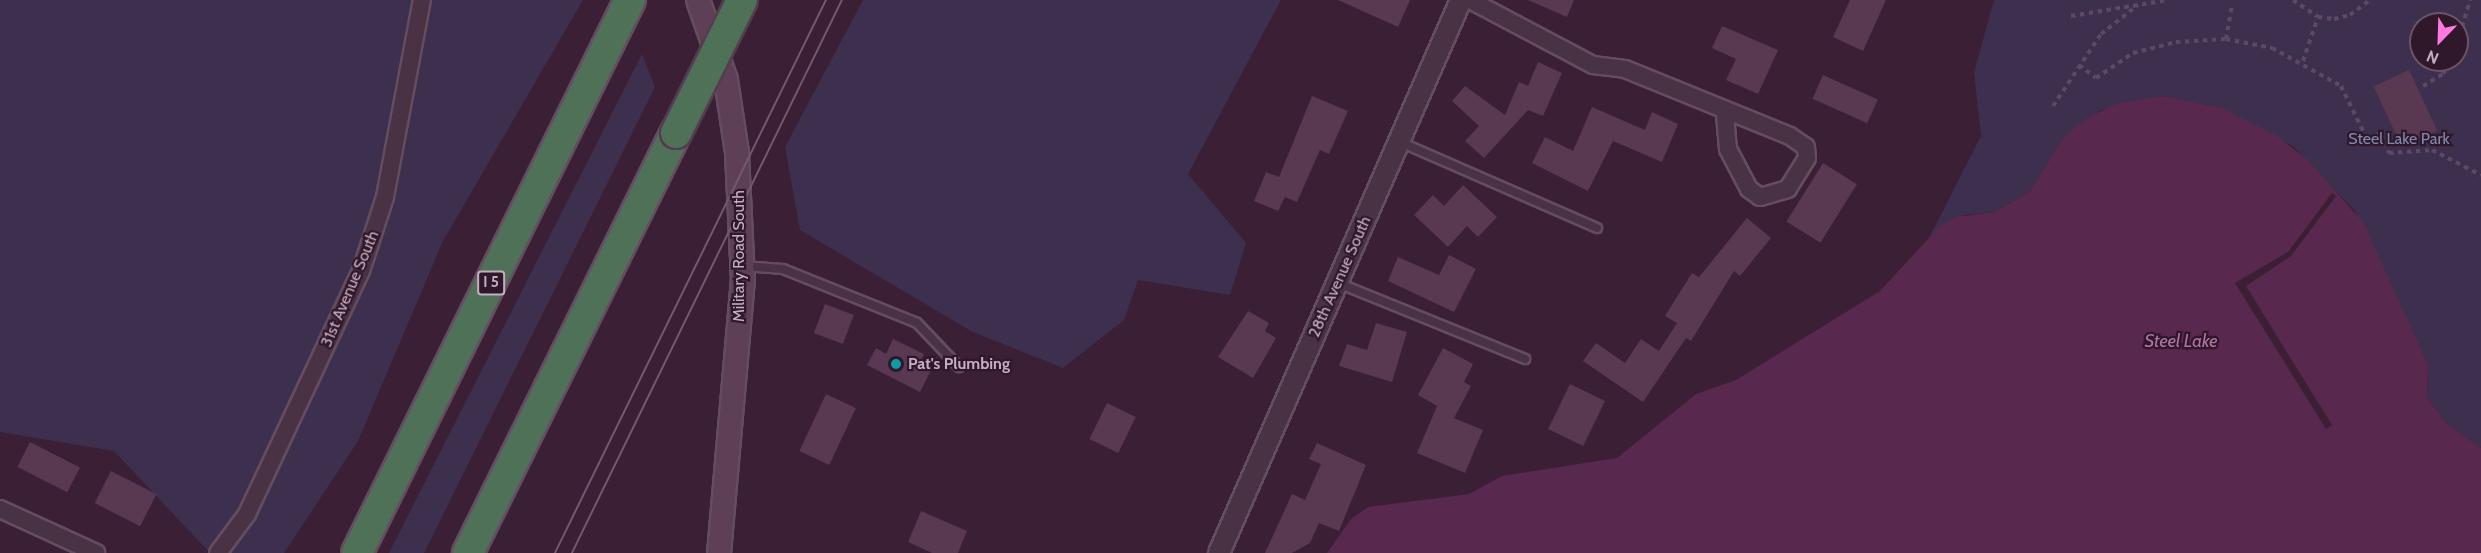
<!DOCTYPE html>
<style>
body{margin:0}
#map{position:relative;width:2481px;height:553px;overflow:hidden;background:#3a1f35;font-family:Cabin,sans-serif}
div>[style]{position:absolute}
.green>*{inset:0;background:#3d304e}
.water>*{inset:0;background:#58284e}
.pier>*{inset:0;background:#3a1f35}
.building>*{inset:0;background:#593852;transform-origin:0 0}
.path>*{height:4px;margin-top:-2px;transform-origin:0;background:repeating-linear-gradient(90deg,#5d4963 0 4.5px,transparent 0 9px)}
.roads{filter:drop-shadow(2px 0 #654d60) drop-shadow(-2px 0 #654d60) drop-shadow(0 2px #654d60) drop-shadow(0 -2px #654d60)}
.service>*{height:8px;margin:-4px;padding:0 4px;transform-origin:4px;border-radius:4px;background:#4a3245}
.minor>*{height:16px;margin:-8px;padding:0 8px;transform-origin:8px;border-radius:8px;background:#4a3245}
.tertiary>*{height:20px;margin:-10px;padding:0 10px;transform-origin:10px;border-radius:10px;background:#4a3245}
.secondary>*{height:22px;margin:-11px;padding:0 11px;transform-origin:11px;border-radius:11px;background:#5e4056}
.motorway>*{height:30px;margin:-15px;padding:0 15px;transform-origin:15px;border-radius:15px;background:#4f7157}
.tram>*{height:1.5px;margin:-0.75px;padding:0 0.75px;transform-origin:0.75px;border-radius:0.75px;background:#75586f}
.bridges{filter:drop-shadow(2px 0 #553d50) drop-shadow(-2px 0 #553d50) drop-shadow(0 2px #553d50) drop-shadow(0 -2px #553d50)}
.motorway-bridge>*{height:30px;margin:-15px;padding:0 15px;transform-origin:15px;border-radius:15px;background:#4f7157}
.dots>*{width:16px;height:16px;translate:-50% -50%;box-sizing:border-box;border:3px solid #2f182a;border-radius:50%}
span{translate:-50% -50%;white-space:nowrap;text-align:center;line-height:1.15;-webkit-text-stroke:4.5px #2f182a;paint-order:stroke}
.shield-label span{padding:2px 4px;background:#2f182a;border:2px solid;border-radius:4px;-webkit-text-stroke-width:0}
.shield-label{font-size:15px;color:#c7adc1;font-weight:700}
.park-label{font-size:16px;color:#8188ae}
.street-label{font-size:16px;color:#c7adc1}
.poi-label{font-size:16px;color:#c7adc1;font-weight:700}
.left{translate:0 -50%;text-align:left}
.water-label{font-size:18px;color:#b272a6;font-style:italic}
.north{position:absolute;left:2409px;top:12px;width:60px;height:60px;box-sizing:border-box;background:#2f182a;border:2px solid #6c5466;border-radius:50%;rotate:203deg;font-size:16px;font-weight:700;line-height:24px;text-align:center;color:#c7adc1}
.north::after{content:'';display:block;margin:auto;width:21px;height:27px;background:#ff7ae0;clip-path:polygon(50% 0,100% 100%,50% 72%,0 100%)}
</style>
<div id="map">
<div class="green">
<i style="clip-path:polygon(0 0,583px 0,443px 241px,358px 441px,284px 553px,210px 553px,114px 451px,0 432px)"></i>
<i style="clip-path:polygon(863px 0,1281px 0,1188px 174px,1246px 243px,1230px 295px,1138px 280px,1124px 320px,1063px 368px,971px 331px,800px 230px,785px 147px)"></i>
<i style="clip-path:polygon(evenodd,1994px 0,2481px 0,2481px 448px,2447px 424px,2427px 397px,2428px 365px,2355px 211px,2294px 147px,2222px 108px,2163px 96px,2101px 110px,2064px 137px,2029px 192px,1995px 212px,1964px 215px,1929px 238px,1981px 136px,1974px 72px,1994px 0,2421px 24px,2457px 24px,2457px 60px,2421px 60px,2421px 24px)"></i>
<i style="clip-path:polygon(642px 54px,655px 87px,424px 553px,389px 553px)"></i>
</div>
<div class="water">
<i style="clip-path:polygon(2163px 96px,2222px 108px,2277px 136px,2308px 160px,2363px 222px,2428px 365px,2427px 397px,2447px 424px,2481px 448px,2481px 553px,1327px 553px,1351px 519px,1368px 507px,1469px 494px,1502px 476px,1617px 458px,1696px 394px,1736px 380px,1880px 291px,1940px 226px,1956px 217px,1995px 212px,2029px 192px,2064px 137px,2088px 117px,2119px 103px)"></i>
</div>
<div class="pier">
<i style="clip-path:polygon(2332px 193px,2336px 196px,2291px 256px,2246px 286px,2332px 425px,2326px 429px,2235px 283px,2288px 252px)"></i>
</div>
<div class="building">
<i style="clip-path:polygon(1338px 0,1410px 0,1398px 27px)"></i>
<i style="clip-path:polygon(1528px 0,1574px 0,1567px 17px)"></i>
<i style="clip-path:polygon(1850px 0,1886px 0,1863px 51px,1833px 37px)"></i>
<i style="clip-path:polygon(1722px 26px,1778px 50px,1758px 94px,1726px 80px,1736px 59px,1712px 48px)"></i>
<i style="clip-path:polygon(1538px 62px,1562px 73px,1543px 116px,1528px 110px,1484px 158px,1465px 141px,1479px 126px,1452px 101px,1465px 86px,1505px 115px,1519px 82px,1528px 86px)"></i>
<i style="left:2409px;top:70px;width:67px;height:39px;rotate:65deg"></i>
<i style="left:1823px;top:75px;width:60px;height:26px;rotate:24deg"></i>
<i style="clip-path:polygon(1312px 96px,1348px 111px,1329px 154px,1320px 150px,1297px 202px,1285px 197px,1278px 211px,1254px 201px,1266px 172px,1279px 177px)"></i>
<i style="clip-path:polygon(1592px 107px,1645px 130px,1652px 112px,1678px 124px,1662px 162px,1613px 141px,1588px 191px,1532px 163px,1545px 137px,1573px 151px)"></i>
<i style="left:1823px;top:163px;width:40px;height:69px;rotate:32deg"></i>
<i style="clip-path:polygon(1463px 185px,1497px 217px,1478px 237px,1467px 226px,1448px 247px,1414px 215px,1433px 195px,1444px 206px)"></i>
<i style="clip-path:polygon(1747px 218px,1771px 238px,1740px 276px,1734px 271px,1691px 341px,1686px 338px,1643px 402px,1583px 361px,1596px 343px,1625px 363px,1641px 339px,1659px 351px,1677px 323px,1665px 316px,1692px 273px,1699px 277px)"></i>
<i style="clip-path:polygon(1449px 255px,1476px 269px,1454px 312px,1388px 281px,1398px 257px,1439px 275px)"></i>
<i style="left:825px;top:304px;width:31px;height:31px;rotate:21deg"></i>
<i style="clip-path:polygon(1248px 311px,1269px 323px,1265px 331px,1276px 338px,1253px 378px,1218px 357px)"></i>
<i style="clip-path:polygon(1376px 323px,1407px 332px,1392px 382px,1339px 366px,1347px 344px,1367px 350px)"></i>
<i style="clip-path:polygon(893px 339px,924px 354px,920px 362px,932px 368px,920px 392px,867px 365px,876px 348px,886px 354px)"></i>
<i style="clip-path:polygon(1443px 348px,1473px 364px,1464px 382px,1471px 386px,1454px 418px,1483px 430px,1465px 473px,1417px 453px,1437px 406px,1418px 395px)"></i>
<i style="left:1570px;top:384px;width:39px;height:50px;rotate:26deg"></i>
<i style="left:826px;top:394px;width:33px;height:63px;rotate:25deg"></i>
<i style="left:1107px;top:403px;width:32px;height:40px;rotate:26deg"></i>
<i style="left:30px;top:442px;width:56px;height:28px;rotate:27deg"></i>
<i style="clip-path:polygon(1317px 443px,1366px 465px,1339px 531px,1319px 523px,1310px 543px,1292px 553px,1265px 553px,1292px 494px,1305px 500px,1321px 464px,1309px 459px)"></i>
<i style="left:111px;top:471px;width:51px;height:36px;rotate:27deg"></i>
<i style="clip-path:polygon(921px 511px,967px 531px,958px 553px,932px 553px,908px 542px)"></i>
</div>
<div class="path">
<i style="left:2293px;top:0;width:30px;rotate:34deg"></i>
<i style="left:2318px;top:17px;width:16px;rotate:7deg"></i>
<i style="left:2334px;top:19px;width:16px;rotate:-14deg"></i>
<i style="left:2350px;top:15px;width:25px;rotate:-37deg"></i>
<i style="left:2071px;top:16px;width:98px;rotate:-9.4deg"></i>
<i style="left:2226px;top:39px;width:34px;rotate:-80deg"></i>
<i style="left:2457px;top:44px;width:46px;rotate:-73.5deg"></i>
<i style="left:2303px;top:61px;width:46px;rotate:-71.2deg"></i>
<i style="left:2079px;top:65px;width:21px;rotate:37deg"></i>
<i style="left:2096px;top:78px;width:45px;rotate:-34deg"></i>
<i style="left:2133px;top:53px;width:44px;rotate:-14.3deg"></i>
<i style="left:2176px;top:42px;width:50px;rotate:-3.4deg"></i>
<i style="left:2226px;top:39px;width:47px;rotate:11.1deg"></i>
<i style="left:2272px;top:48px;width:79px;rotate:28.8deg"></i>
<i style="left:2341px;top:86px;width:59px;rotate:63.9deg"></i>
<i style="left:2367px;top:139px;width:14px;rotate:-21deg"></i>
<i style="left:2380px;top:134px;width:21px;rotate:65deg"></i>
<i style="left:2389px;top:153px;width:43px;rotate:-4deg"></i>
<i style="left:2432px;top:150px;width:55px;rotate:27deg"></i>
<i style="left:2423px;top:86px;width:23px;rotate:-31deg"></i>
<i style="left:2443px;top:74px;width:16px;rotate:-60deg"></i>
<i style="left:2053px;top:106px;width:87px;rotate:-56.3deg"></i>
<i style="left:2101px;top:34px;width:47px;rotate:-38.1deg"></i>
</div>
<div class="roads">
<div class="service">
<i style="left:1400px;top:142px;width:215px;rotate:23.6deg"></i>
<i style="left:743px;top:266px;width:40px;rotate:4.3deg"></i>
<i style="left:783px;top:269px;width:144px;rotate:21.9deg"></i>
<i style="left:917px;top:323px;width:61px;rotate:46.3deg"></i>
<i style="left:1338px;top:283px;width:202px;rotate:22.1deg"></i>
</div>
<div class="minor">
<i style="left:1470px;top:0;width:139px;rotate:27.9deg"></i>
<i style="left:1593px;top:65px;width:32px;rotate:7deg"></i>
<i style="left:1625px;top:69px;width:178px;rotate:22.1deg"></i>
<i style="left:1790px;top:136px;width:19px;rotate:35deg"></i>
<i style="left:1806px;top:147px;width:11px;rotate:85deg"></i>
<i style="left:1807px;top:158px;width:36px;rotate:122deg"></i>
<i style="left:1788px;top:189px;width:29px;rotate:164deg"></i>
<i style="left:1760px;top:197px;width:14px;rotate:-144deg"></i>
<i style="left:1749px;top:189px;width:45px;rotate:-117.7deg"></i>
<i style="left:1728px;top:149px;width:37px;rotate:-95deg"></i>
<i style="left:0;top:509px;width:106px;rotate:24.6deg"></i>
<i style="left:218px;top:553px;width:49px;rotate:-53.4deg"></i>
<i style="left:247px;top:514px;width:268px;rotate:-64.9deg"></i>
<i style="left:361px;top:271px;width:78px;rotate:-72deg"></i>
<i style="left:385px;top:197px;width:200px;rotate:-79.4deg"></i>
</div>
<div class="tertiary">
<i style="left:1219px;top:553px;width:604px;rotate:-66.37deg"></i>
</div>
<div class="secondary">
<i style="left:698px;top:0;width:85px;rotate:70.7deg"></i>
<i style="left:726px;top:80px;width:74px;rotate:81.4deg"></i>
<i style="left:737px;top:153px;width:126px;rotate:87.3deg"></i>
<i style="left:743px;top:279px;width:275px;rotate:95deg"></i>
</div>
<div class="motorway">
<i style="left:357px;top:553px;width:617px;rotate:-63.73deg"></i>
<i style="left:468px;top:553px;width:469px;rotate:-63.7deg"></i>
</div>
</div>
<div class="tram">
<i style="left:555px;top:553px;width:616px;rotate:-63.89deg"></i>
<i style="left:572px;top:553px;width:615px;rotate:-63.98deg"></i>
</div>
<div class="bridges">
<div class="motorway-bridge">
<i style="left:676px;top:133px;width:148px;rotate:-63.6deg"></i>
</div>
</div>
<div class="dots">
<i style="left:896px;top:364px;background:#0f9aa8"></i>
</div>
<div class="shield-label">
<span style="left:491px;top:283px">I 5</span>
</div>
<div class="park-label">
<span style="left:2399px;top:139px">Steel Lake Park</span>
</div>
<div class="street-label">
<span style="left:739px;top:256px;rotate:-90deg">Military Road South</span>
<span style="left:1340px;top:277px;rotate:-66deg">28th Avenue South</span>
<span style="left:350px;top:289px;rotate:-67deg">31st Avenue South</span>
</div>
<div class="poi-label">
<span class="left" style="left:908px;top:364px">Pat's Plumbing</span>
</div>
<div class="water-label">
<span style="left:2181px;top:341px">Steel Lake</span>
</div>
<div class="north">N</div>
</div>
